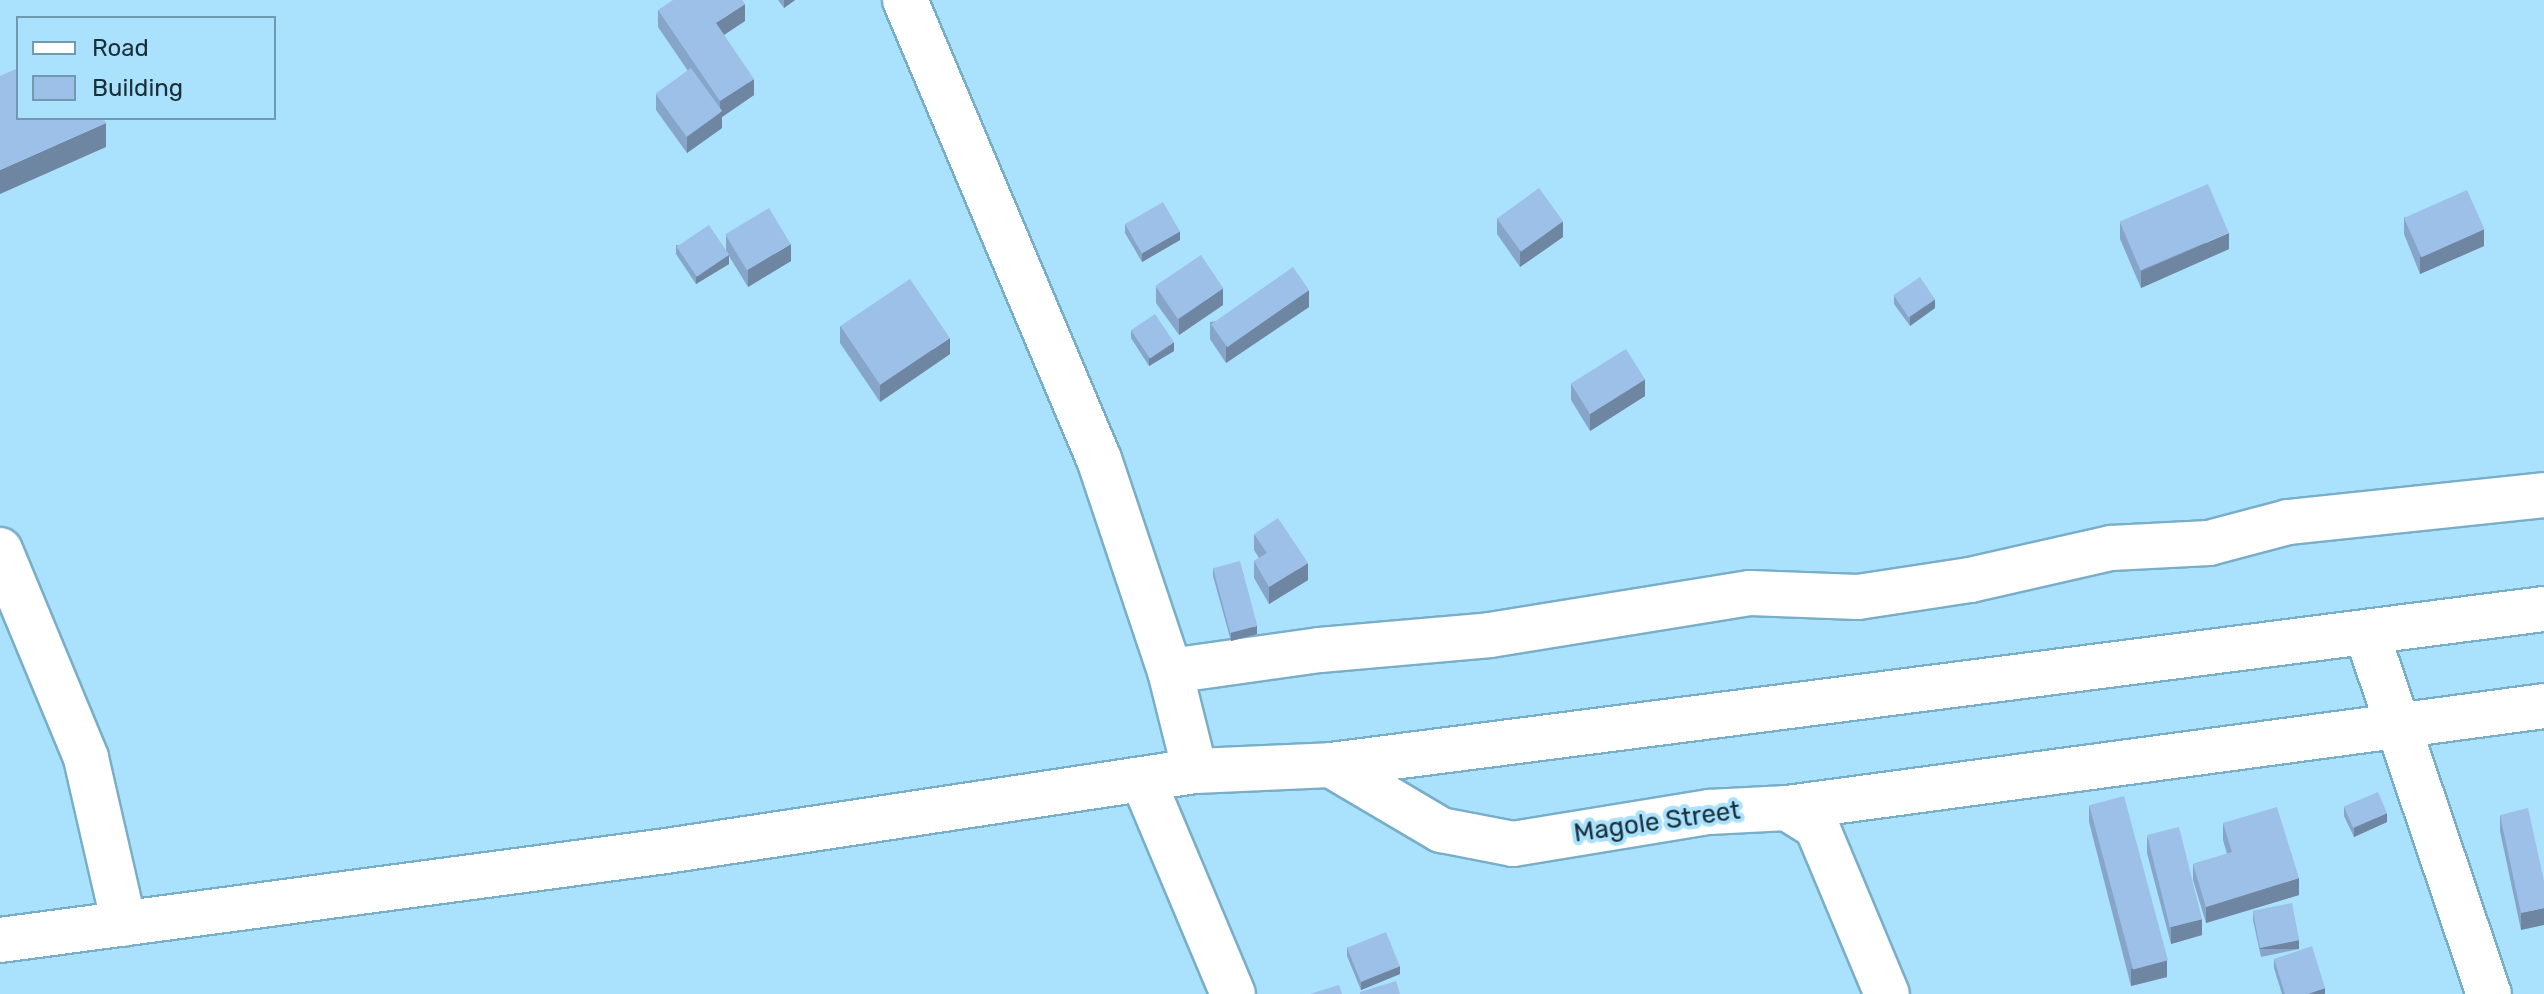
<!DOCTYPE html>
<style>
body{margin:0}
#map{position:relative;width:2544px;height:994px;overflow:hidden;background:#aae1fd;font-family:Rubik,sans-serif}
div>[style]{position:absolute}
.roads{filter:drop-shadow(2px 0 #79aec9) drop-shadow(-2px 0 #79aec9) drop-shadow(0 2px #79aec9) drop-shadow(0 -2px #79aec9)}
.street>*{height:44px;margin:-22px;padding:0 22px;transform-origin:22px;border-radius:22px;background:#fff}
.highway>*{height:44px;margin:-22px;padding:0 22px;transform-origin:22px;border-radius:22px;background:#fff}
.wall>*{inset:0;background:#87a5c8}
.shaded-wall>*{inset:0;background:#6e86a2;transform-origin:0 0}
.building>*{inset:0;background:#9dc0e8;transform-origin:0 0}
span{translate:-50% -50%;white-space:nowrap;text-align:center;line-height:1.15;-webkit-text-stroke:8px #aae1fd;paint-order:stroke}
.street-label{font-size:26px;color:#192f3a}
.legend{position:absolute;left:16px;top:16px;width:260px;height:104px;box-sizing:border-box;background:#aae1fd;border:2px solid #709aaf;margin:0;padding:10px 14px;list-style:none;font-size:24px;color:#192f3a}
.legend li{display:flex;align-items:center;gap:16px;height:40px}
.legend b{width:40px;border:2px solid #709aaf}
</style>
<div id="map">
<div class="roads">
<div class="street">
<i style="left:905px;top:0;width:498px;rotate:67.1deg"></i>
<i style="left:1099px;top:459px;width:224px;rotate:71.5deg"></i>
<i style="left:1170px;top:671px;width:103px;rotate:76deg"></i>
<i style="left:0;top:550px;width:225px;rotate:67.5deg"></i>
<i style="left:86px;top:758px;width:170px;rotate:77.1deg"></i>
<i style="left:2367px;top:634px;width:380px;rotate:71.3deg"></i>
<i style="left:1170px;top:671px;width:151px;rotate:-8deg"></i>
<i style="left:1320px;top:650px;width:171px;rotate:-5deg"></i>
<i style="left:1490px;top:635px;width:263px;rotate:-9.2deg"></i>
<i style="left:1750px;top:593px;width:108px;rotate:2.1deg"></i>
<i style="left:1858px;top:597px;width:113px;rotate:-8.6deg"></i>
<i style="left:1970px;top:580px;width:145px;rotate:-12.8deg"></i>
<i style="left:2111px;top:548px;width:98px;rotate:-2.9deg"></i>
<i style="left:2209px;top:543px;width:82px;rotate:-14.9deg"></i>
<i style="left:2288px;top:522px;width:257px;rotate:-6deg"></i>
<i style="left:1331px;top:765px;width:128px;rotate:30.6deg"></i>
<i style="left:1441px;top:830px;width:73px;rotate:11deg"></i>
<i style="left:1513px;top:844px;width:199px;rotate:-9.3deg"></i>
<i style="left:1709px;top:812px;width:78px;rotate:-2.9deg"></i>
<i style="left:1787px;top:808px;width:36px;rotate:32deg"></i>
<i style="left:1817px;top:827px;width:181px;rotate:67.3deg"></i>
<i style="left:1143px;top:780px;width:232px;rotate:67.2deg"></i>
<i style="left:1787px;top:808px;width:764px;rotate:-7.67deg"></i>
</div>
<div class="highway">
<i style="left:0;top:940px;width:672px;rotate:-7.61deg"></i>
<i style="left:666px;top:851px;width:535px;rotate:-8.6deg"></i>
<i style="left:1195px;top:771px;width:136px;rotate:-2.5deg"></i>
<i style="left:1331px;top:765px;width:1223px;rotate:-7.33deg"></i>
</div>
</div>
<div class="wall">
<i style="clip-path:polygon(778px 0,795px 0,784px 8px)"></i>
<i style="clip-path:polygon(658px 10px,745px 21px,724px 35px,754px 95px,722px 117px,722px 128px,687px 153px,656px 110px,656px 94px,688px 71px,658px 27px)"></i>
<i style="clip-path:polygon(2404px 217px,2484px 246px,2420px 274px,2404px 234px)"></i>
<i style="clip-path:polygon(1497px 218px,1563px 237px,1520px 267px,1497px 234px)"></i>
<i style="clip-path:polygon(2120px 222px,2229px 249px,2141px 288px,2120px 239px)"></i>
<i style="clip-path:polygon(1125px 224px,1180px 240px,1142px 262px,1125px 233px)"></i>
<i style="clip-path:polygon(726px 235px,791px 261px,748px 287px,729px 256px,729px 264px,696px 284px,676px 254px,676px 245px,726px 251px)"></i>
<i style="clip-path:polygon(1156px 286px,1223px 305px,1179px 335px,1156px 303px)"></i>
<i style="clip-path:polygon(1894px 295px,1935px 308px,1910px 326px,1894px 304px)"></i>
<i style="clip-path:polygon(1309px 307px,1226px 363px,1210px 339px,1210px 322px)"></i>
<i style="clip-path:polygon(840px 326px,950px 354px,880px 402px,840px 343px)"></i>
<i style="clip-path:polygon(1131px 330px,1174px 351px,1149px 366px,1131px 338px)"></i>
<i style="clip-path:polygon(1571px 383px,1645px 396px,1590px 431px,1571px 400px)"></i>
<i style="clip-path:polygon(1254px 534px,1308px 580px,1269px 604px,1254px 578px,1254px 561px,1259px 558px,1254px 550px)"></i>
<i style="clip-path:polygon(1213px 568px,1257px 634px,1231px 641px,1213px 576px)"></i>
<i style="clip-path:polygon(2089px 805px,2167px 977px,2131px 986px,2089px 822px)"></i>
<i style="clip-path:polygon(2344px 807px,2387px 822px,2354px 837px,2344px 816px)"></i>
<i style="clip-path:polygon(2500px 815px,2544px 881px,2521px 930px,2500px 831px)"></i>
<i style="clip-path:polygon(2223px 823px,2299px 895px,2206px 923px,2193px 880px,2193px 864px,2227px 854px,2223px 840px)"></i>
<i style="clip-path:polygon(2147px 836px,2202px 935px,2171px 944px,2147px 853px)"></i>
<i style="clip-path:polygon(2253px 911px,2299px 949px,2261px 957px,2253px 920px)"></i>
<i style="clip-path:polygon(1347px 947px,1400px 974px,1361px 990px,1347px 956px)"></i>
<i style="clip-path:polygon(2274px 959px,2325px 994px,2282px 994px,2274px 968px)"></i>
</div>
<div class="shaded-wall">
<i style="clip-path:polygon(784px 0,795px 0,784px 8px)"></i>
<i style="clip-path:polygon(745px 4px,745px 21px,716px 40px,716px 23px)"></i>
<i style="clip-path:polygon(754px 79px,754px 95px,722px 117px,722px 128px,687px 153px,687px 137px,720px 113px,720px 101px)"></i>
<i style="clip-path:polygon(106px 123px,106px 147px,0 194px,0 170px)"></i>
<i style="clip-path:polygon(1563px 221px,1563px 237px,1520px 267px,1520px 251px)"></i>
<i style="clip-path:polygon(2484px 229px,2484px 246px,2420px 274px,2420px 257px)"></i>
<i style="clip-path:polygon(1180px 231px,1180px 240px,1142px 262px,1142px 253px)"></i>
<i style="clip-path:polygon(2229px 233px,2229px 249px,2141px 288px,2141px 271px)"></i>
<i style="clip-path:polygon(791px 244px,791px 261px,748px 287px,748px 270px)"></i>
<i style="clip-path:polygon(729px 255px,729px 264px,696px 284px,696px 276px)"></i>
<i style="clip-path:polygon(1223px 288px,1223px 305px,1179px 335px,1179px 319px)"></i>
<i style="clip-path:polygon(1309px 290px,1309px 307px,1226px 363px,1226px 346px)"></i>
<i style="clip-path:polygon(1935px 299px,1935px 308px,1910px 326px,1910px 317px)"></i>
<i style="clip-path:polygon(950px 338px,950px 354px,880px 402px,880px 385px)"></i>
<i style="clip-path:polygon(1174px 342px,1174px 351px,1149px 366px,1149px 358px)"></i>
<i style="clip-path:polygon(1645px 379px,1645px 396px,1590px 431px,1590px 414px)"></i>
<i style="clip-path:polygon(1308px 563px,1308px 580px,1269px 604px,1269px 587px)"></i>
<i style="clip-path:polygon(1257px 626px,1257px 634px,1231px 641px,1231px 632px)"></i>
<i style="clip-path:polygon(2387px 813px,2387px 822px,2354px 837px,2354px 828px)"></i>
<i style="clip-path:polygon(2299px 878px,2299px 895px,2206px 923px,2206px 907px)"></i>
<i style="clip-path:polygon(2544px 908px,2544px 925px,2521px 930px,2521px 913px)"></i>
<i style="clip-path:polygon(2202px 919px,2202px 935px,2171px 944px,2171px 927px)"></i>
<i style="left:2299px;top:940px;width:9px;height:39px;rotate:90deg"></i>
<i style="clip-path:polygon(2167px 960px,2167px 977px,2131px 986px,2131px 969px)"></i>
<i style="clip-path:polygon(1400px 966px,1400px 974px,1361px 990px,1361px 981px)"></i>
<i style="clip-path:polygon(2325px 988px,2325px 994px,2308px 994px)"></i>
</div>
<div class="building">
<i style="clip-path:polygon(673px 0,742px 0,745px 4px,716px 23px,754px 79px,720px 101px,658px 10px)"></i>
<i style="clip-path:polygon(18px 68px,18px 118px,103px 118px,106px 123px,0 170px,0 76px)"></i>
<i style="left:691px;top:68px;width:53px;height:44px;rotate:54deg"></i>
<i style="left:2208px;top:184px;width:53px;height:96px;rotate:67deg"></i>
<i style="left:1539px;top:188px;width:41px;height:52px;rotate:54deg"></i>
<i style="left:2467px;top:190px;width:43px;height:69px;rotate:66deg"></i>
<i style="left:1163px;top:202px;width:34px;height:44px;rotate:60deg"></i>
<i style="left:769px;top:208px;width:42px;height:51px;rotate:59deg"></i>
<i style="left:709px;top:225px;width:36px;height:39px;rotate:56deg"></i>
<i style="left:1201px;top:255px;width:40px;height:55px;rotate:56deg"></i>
<i style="left:1293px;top:267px;width:28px;height:100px;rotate:55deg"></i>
<i style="left:1920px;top:277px;width:27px;height:32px;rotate:56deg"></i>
<i style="left:910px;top:279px;width:71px;height:84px;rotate:56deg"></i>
<i style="left:1155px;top:314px;width:34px;height:29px;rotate:56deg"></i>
<i style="left:1626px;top:349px;width:36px;height:65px;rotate:58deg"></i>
<i style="clip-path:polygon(1278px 518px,1308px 563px,1269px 587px,1254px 561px,1267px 553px,1254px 534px)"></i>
<i style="left:1240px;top:561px;width:67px;height:28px;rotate:75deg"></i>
<i style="left:2378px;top:792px;width:23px;height:37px;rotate:67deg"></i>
<i style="left:2124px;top:796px;width:170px;height:36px;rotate:75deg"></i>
<i style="clip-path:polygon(2277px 807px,2299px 878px,2206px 907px,2193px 864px,2232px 852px,2223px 823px)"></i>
<i style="clip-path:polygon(2528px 808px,2544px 881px,2544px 908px,2521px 913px,2500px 815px)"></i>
<i style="left:2179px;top:827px;width:95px;height:33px;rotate:76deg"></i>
<i style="left:2292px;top:903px;width:38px;height:40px;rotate:79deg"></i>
<i style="left:1386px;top:932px;width:37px;height:42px;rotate:68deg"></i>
<i style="clip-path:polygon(2312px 946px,2325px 988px,2308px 994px,2285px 994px,2274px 959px)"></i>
<i style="clip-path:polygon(1396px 981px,1400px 994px,1360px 994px,1360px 992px)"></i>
<i style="clip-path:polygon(1339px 985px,1342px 994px,1310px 994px)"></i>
</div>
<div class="street-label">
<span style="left:1657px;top:822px;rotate:-8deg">Magole Street</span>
</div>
<ul class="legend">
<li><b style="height:10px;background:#fff"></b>Road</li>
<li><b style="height:22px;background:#9dc0e8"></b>Building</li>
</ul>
</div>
